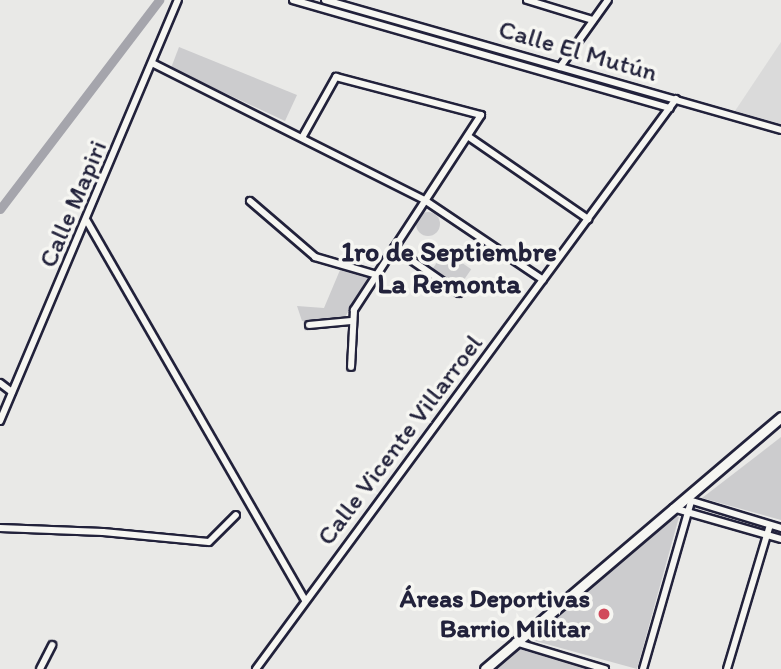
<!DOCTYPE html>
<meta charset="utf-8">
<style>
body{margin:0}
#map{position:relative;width:781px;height:669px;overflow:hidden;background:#e9e9e7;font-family:Itim,sans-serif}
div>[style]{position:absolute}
.built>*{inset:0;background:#dadada}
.green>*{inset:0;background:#ccccce;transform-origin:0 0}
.round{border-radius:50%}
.canal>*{height:9px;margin:-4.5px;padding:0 4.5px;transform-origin:4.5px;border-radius:4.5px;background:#a5a5ac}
.roads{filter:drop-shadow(2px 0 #22223b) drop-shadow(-2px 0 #22223b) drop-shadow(0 2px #22223b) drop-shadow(0 -2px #22223b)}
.minor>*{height:6px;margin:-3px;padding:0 3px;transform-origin:3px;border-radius:3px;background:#f6f6f2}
.secondary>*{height:9px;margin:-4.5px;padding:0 4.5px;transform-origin:4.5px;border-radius:4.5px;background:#f6f6f2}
.dots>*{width:19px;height:19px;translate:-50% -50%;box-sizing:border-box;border:4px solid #f6f6f2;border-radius:50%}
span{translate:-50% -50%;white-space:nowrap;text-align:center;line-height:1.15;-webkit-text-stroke:7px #f6f6f2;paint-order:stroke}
.street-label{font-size:26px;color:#22223b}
.poi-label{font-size:26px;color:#22223b;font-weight:700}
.right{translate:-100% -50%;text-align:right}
.neighbourhood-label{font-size:28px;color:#22223b;font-weight:700}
</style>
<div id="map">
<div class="built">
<i style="clip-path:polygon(781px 42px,781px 124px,735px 111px)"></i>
</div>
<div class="green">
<i style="clip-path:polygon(179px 47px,297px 95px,285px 121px,171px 68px)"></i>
<i class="round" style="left:416px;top:212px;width:24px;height:24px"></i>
<i style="left:445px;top:251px;width:32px;height:22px;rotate:35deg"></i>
<i style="clip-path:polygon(340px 270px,368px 277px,345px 317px,302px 321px,297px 306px,324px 308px)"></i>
<i style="clip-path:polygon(781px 437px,781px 520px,702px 498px)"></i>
<i style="clip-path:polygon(674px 515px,679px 517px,637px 669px,528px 639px)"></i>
<i style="clip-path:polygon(516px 648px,588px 669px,493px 669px)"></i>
</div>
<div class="canal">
<i style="left:0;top:209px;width:263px;rotate:-52.7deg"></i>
</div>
<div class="roads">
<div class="minor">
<i style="left:293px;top:0;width:392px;rotate:16deg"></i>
<i style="left:325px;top:0;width:474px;rotate:15.9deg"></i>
<i style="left:527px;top:0;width:69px;rotate:16.9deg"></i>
<i style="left:152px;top:63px;width:307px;rotate:26.7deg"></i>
<i style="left:426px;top:201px;width:141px;rotate:34deg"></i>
<i style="left:560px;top:67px;width:82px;rotate:-54.4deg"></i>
<i style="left:303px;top:136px;width:68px;rotate:-60.8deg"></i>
<i style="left:336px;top:77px;width:150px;rotate:14.7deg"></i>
<i style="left:481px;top:115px;width:233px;rotate:123.1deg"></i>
<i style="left:354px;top:310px;width:57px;rotate:93deg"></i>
<i style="left:469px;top:137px;width:145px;rotate:34.6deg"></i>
<i style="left:250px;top:201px;width:86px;rotate:40.7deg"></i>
<i style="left:315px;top:257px;width:65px;rotate:16.2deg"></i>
<i style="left:87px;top:221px;width:437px;rotate:60.1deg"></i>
<i style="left:394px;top:248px;width:79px;rotate:34.7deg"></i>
<i style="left:309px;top:325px;width:42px;rotate:-5.4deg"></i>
<i style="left:0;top:383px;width:15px;rotate:37deg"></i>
<i style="left:0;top:421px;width:457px;rotate:-67.1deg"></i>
<i style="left:689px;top:500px;width:96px;rotate:16.9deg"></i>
<i style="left:673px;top:508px;width:112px;rotate:16deg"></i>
<i style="left:0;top:528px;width:103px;rotate:2.2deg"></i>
<i style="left:103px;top:532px;width:106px;rotate:5.4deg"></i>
<i style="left:209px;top:542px;width:38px;rotate:-45deg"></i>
<i style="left:515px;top:642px;width:94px;rotate:16.7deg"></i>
<i style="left:40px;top:669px;width:27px;rotate:-63deg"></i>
<i style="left:256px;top:669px;width:708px;rotate:-53.62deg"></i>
<i style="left:643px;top:669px;width:174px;rotate:-74deg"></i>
<i style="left:727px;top:669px;width:150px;rotate:-73.4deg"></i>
</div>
<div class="secondary">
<i style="left:485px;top:669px;width:389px;rotate:-40.4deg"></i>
</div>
</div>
<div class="dots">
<i style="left:604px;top:614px;background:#d1495b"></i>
</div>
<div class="street-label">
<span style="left:578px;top:51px;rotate:16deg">Calle El Mutún</span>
<span style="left:73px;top:204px;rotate:-67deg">Calle Mapiri</span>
<span style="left:400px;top:440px;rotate:-53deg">Calle Vicente Villarroel</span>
</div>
<div class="poi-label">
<span class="right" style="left:590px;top:614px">Áreas Deportivas<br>Barrio Militar</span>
</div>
<div class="neighbourhood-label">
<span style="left:449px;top:267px">1ro de Septiembre<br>La Remonta</span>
</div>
</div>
